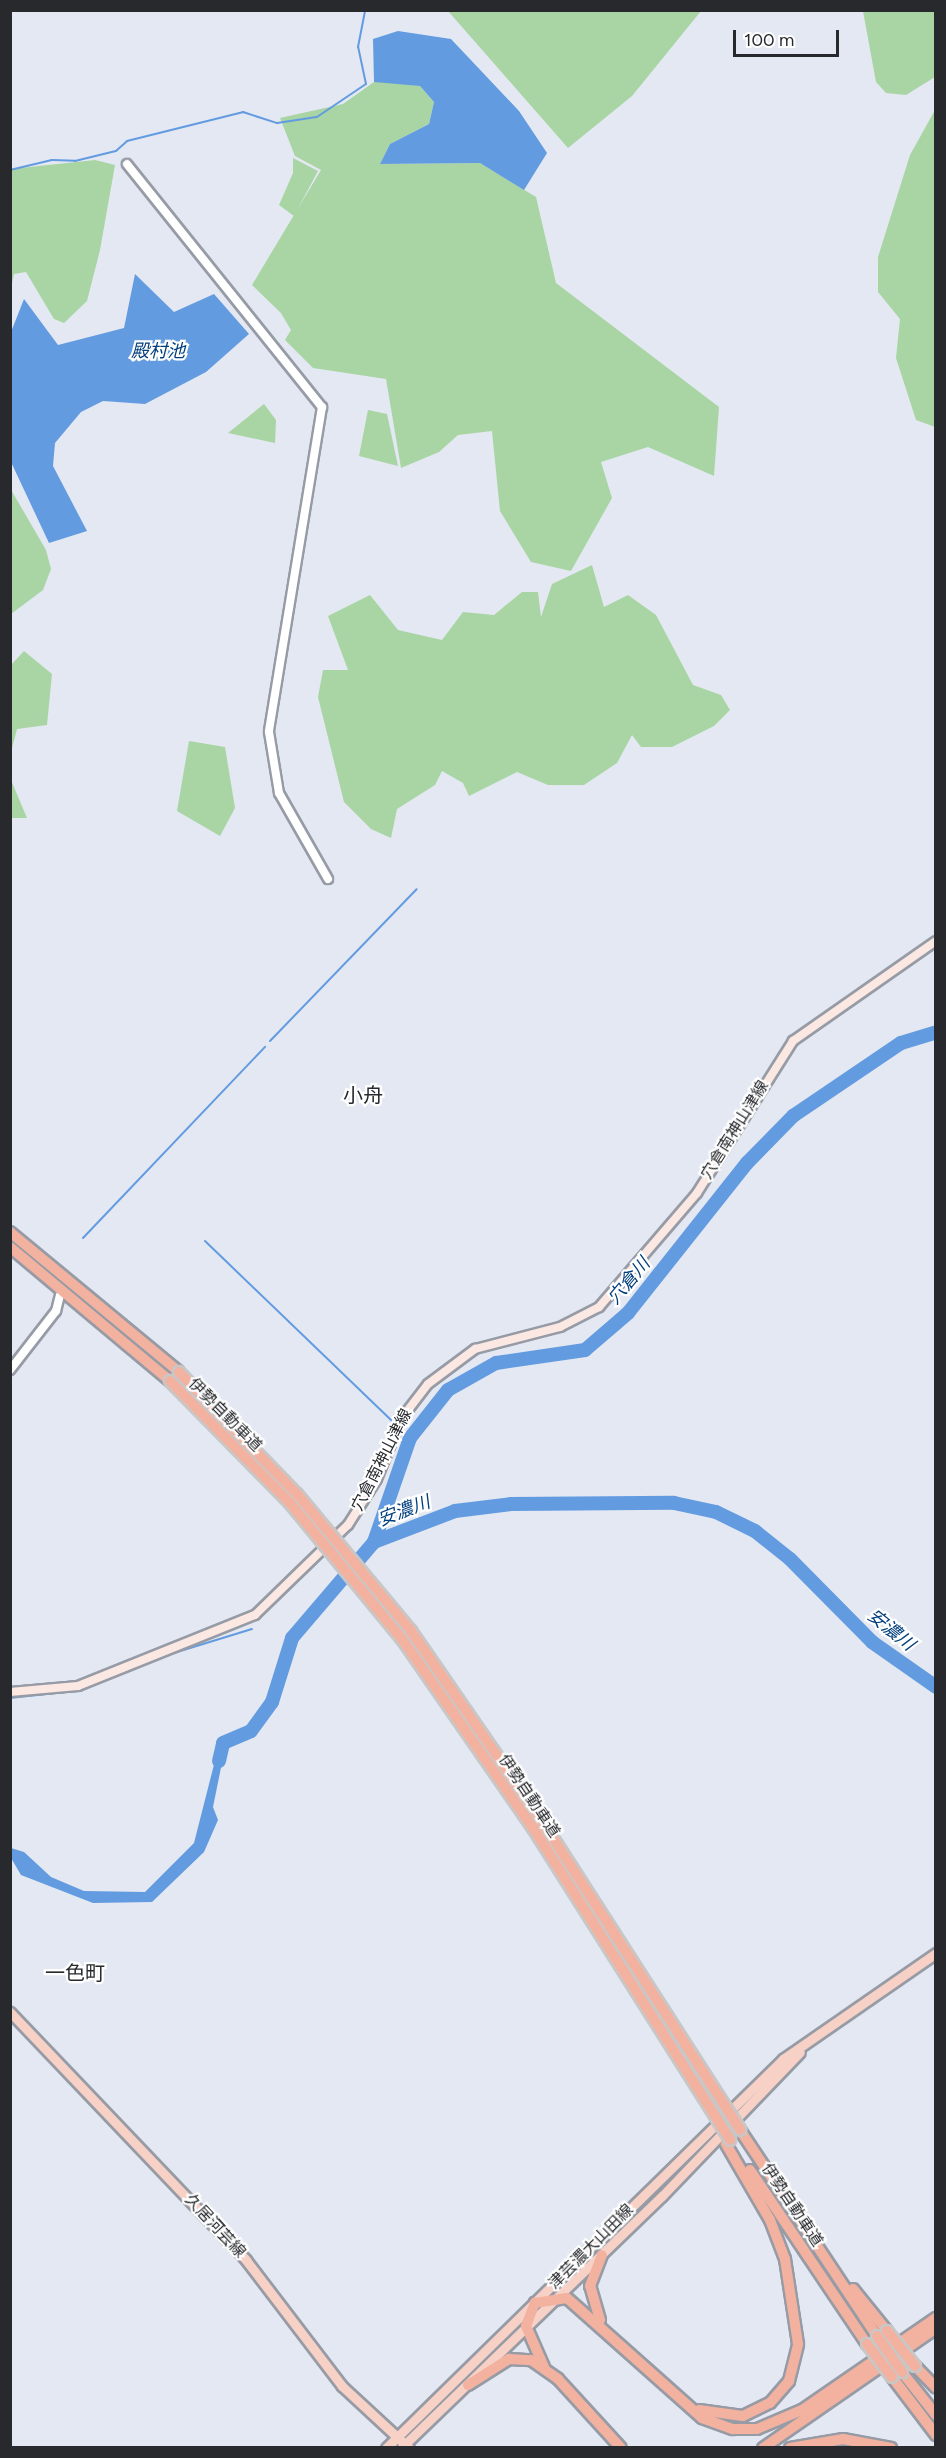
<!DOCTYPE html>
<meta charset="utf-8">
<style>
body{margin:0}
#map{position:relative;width:946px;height:2458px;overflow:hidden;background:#e3e8f2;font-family:Figtree,"Noto Sans JP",sans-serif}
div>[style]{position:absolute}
.green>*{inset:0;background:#a8d5a3}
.water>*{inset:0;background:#639be1}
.stream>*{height:2px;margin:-1px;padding:0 1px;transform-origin:1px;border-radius:1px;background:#639be1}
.river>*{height:14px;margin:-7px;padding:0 7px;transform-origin:7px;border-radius:7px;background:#639be1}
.roads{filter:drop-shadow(2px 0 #969ba5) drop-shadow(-2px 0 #969ba5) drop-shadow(0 2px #969ba5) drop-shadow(0 -2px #969ba5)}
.tertiary>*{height:8px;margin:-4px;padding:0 4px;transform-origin:4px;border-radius:4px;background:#fff}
.secondary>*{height:8px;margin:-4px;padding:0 4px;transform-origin:4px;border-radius:4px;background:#fbe8e2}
.primary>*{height:9px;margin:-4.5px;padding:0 4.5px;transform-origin:4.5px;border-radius:4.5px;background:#f8d1c6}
.motorway>*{height:10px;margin:-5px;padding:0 5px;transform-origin:5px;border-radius:5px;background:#f3b2a0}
.bridges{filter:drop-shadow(2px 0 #c7c7c8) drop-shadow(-2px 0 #c7c7c8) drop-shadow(0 2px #c7c7c8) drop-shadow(0 -2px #c7c7c8)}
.motorway-bridge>*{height:10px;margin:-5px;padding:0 5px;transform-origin:5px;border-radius:5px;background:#f3b2a0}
span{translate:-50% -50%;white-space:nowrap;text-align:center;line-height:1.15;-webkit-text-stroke:4.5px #fff;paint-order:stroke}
.street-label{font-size:16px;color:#27292d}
.water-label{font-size:18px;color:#013f7d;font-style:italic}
.quarter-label{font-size:20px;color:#27292d}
.frame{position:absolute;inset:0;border:12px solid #27292d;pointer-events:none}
.scale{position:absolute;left:733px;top:30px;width:106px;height:27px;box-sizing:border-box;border:3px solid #27292d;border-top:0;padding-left:8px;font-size:18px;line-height:21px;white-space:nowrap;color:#27292d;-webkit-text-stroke:4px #fff;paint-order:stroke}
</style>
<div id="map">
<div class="green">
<i style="clip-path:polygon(448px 11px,701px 11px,632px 96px,568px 148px)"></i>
<i style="clip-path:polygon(863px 11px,935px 11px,935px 77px,906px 95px,886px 93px,876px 82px)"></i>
<i style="clip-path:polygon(398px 80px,420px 86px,434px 102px,429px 124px,390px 144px,380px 164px,480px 163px,536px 197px,556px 283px,719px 407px,714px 476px,648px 447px,601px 462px,612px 498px,571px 571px,531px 562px,500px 511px,492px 431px,458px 435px,439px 452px,401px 468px,386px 379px,313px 368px,285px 340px,291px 330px,281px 313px,252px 285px,321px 170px,295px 156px,280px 118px,343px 104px,374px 82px)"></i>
<i style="clip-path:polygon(935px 110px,935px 427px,916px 420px,896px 358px,900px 319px,878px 292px,878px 257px,910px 155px)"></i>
<i style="clip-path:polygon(293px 158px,318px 171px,294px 216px,279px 205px,293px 173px)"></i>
<i style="clip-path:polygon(95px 160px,115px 165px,100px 250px,87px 301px,64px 323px,54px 319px,26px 272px,14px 274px,11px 288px,11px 169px)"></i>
<i style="clip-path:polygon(264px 404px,276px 420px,275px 443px,228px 433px)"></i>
<i style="clip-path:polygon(368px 410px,387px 414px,398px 466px,359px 456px)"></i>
<i style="clip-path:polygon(10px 488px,46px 550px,51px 569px,43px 590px,11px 614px)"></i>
<i style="clip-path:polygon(592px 565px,604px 607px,628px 595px,656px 615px,693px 685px,721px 695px,730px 710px,714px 726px,672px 747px,641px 747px,632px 735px,617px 763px,584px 785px,548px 785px,517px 772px,469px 796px,463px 783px,442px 771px,435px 785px,397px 809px,391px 838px,371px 829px,344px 802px,318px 697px,323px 670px,348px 670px,328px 616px,370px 595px,398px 630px,442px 640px,463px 612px,494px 615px,522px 592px,538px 592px,541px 617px,552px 584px)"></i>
<i style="clip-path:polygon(24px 651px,52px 674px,47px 725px,17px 729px,11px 752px,11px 665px)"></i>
<i style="clip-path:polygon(189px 741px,225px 747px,235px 808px,220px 836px,177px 811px)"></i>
<i style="clip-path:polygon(10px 780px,11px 780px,27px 818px,11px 818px)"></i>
</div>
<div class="water">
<i style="clip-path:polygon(398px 31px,451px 39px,519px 111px,547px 153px,524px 190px,480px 163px,380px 164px,390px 144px,429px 124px,434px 102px,420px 86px,374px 82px,373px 39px)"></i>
<i style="clip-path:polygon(135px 274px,174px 312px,214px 294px,249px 334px,206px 372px,145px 404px,103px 401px,81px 412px,55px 443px,53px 466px,87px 531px,49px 543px,11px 462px,11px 332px,24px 299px,58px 345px,124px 328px)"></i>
<i style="clip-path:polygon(220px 1741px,225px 1748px,213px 1807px,218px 1820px,204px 1852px,152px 1902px,93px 1903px,21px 1875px,11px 1858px,11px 1848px,24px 1852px,51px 1877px,84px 1891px,145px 1892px,194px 1843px)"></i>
</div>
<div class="stream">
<i style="left:10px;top:170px;width:43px;rotate:-13.4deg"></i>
<i style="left:52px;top:160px;width:23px;rotate:2deg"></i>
<i style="left:75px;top:161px;width:42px;rotate:-13.7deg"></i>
<i style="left:116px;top:151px;width:15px;rotate:-42deg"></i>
<i style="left:127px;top:141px;width:120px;rotate:-14deg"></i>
<i style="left:243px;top:112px;width:36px;rotate:18deg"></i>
<i style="left:277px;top:123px;width:40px;rotate:-8.5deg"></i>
<i style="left:317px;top:117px;width:59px;rotate:-34deg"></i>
<i style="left:366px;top:84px;width:38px;rotate:-102deg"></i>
<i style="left:358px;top:47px;width:38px;rotate:-79deg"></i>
<i style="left:270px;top:1041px;width:211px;rotate:-46deg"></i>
<i style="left:83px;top:1238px;width:264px;rotate:-46.4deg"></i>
<i style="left:205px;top:1241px;width:260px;rotate:43.9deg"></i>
<i style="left:401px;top:1431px;width:11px;rotate:38deg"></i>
<i style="left:164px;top:1656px;width:92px;rotate:-17.1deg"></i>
<i style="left:10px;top:1698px;width:65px;rotate:-6.1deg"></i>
<i style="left:75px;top:1691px;width:33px;rotate:-21deg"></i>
</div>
<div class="river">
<i style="left:374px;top:1542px;width:110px;rotate:-70.9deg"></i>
<i style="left:410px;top:1438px;width:61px;rotate:-51.6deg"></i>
<i style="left:448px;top:1390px;width:55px;rotate:-29.4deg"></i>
<i style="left:496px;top:1363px;width:90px;rotate:-8.3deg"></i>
<i style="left:585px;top:1350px;width:57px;rotate:-40.7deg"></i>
<i style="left:628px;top:1313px;width:191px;rotate:-51.6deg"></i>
<i style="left:747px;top:1163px;width:66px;rotate:-45.6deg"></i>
<i style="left:793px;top:1116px;width:130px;rotate:-34.1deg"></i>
<i style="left:901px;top:1043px;width:37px;rotate:-17deg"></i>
<i style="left:219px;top:1761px;width:18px;rotate:-77deg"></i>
<i style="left:223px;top:1743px;width:30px;rotate:-23deg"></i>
<i style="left:251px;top:1731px;width:36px;rotate:-54deg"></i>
<i style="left:272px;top:1702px;width:67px;rotate:-72.6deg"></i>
<i style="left:292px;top:1638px;width:126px;rotate:-49.5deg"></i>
<i style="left:374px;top:1542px;width:87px;rotate:-20.9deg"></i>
<i style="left:455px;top:1511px;width:56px;rotate:-7.1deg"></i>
<i style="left:511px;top:1504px;width:163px;rotate:-0.4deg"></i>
<i style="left:674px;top:1503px;width:43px;rotate:12.1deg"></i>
<i style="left:716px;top:1512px;width:43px;rotate:26deg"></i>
<i style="left:755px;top:1531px;width:45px;rotate:38.7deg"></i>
<i style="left:790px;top:1559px;width:117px;rotate:45.3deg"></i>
<i style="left:872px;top:1642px;width:78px;rotate:35.1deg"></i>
</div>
<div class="roads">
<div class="tertiary">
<i style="left:127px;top:164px;width:312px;rotate:51.3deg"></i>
<i style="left:322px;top:407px;width:329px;rotate:99.3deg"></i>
<i style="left:269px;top:732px;width:62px;rotate:80.7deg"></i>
<i style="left:279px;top:793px;width:99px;rotate:60.3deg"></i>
<i style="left:10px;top:1370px;width:75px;rotate:-52.1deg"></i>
<i style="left:56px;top:1311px;width:16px;rotate:-76deg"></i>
</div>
<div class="secondary">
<i style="left:10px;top:1692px;width:68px;rotate:-5deg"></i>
<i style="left:78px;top:1686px;width:191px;rotate:-21.9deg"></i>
<i style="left:255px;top:1615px;width:129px;rotate:-44.1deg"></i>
<i style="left:348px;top:1525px;width:54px;rotate:-57.8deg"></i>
<i style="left:377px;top:1479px;width:65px;rotate:-68.2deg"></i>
<i style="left:401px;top:1419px;width:44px;rotate:-52.4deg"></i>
<i style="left:428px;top:1384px;width:59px;rotate:-36.7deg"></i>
<i style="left:475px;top:1349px;width:88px;rotate:-14.5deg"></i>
<i style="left:560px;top:1327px;width:44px;rotate:-27.1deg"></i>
<i style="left:599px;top:1307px;width:150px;rotate:-49.3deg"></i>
<i style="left:697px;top:1193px;width:180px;rotate:-57.7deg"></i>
<i style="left:793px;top:1041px;width:174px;rotate:-35deg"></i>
</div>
<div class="primary">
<i style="left:10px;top:2012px;width:342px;rotate:46.4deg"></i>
<i style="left:246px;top:2260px;width:158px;rotate:52.7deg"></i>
<i style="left:342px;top:2386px;width:91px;rotate:42.8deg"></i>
<i style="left:402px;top:2447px;width:361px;rotate:-44deg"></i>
<i style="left:662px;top:2196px;width:199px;rotate:-46.2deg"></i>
<i style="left:386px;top:2448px;width:556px;rotate:-44.42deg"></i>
<i style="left:783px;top:2059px;width:186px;rotate:-34.7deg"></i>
</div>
<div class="motorway">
<i style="left:10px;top:1232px;width:219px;rotate:39.6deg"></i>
<i style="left:10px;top:1247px;width:209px;rotate:39.9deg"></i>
<i style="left:740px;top:2130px;width:247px;rotate:56.4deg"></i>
<i style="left:750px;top:2170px;width:210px;rotate:56.1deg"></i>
<i style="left:853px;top:2289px;width:54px;rotate:51deg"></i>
<i style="left:600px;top:2320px;width:35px;rotate:-106deg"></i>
<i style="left:590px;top:2286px;width:33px;rotate:-69deg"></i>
<i style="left:915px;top:2366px;width:30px;rotate:46deg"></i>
<i style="left:544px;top:2367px;width:45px;rotate:-113.7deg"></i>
<i style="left:526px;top:2326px;width:25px;rotate:-69deg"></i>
<i style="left:535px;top:2303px;width:32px;rotate:-9deg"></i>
<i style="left:567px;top:2298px;width:181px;rotate:41.6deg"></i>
<i style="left:702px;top:2418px;width:33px;rotate:20deg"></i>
<i style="left:733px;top:2429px;width:24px"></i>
<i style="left:757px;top:2429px;width:49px;rotate:-22.9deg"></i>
<i style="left:802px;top:2410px;width:163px;rotate:-34.5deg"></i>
<i style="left:902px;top:2372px;width:55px;rotate:51.7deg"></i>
<i style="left:892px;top:2377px;width:73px;rotate:52.8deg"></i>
<i style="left:468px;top:2385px;width:49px;rotate:-32.4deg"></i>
<i style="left:509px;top:2359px;width:22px;rotate:3deg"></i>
<i style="left:531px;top:2360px;width:33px;rotate:35deg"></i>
<i style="left:558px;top:2379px;width:93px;rotate:47.6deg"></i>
<i style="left:699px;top:2410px;width:44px;rotate:7.8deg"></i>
<i style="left:743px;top:2416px;width:30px;rotate:-26deg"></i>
<i style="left:770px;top:2403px;width:29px;rotate:-49deg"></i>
<i style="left:789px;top:2381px;width:38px;rotate:-76deg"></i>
<i style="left:798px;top:2344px;width:86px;rotate:-98.7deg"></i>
<i style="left:785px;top:2259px;width:42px;rotate:-111deg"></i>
<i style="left:770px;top:2220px;width:88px;rotate:-120.1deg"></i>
<i style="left:763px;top:2448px;width:211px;rotate:-34.7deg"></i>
<i style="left:790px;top:2448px;width:54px;rotate:-9.6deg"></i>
<i style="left:843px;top:2439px;width:49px;rotate:10.6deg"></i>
</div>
</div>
<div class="bridges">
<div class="motorway-bridge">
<i style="left:179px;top:1372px;width:170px;rotate:46deg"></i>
<i style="left:297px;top:1494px;width:178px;rotate:50.2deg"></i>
<i style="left:411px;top:1631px;width:231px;rotate:55.4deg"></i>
<i style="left:542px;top:1821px;width:367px;rotate:57.3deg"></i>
<i style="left:170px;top:1381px;width:170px;rotate:45.5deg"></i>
<i style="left:289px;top:1502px;width:178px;rotate:50.5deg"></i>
<i style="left:402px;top:1639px;width:230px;rotate:55.3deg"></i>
<i style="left:533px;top:1828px;width:369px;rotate:57.7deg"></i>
<i style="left:887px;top:2331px;width:45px;rotate:51.3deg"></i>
<i style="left:877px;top:2336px;width:44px;rotate:55.2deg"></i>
<i style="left:867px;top:2344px;width:41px;rotate:52.9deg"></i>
</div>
</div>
<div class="street-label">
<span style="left:735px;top:1130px;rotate:-58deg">穴倉南神山津線</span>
<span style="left:225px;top:1415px;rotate:45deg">伊勢自動車道</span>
<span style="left:382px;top:1460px;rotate:-63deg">穴倉南神山津線</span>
<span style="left:529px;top:1796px;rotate:56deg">伊勢自動車道</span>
<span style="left:792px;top:2205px;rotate:56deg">伊勢自動車道</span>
<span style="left:215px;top:2226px;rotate:47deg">久居河芸線</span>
<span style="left:591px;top:2247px;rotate:-45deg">津芸濃大山田線</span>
</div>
<div class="water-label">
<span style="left:158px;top:351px">殿村池</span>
<span style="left:629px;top:1281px;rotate:-50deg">穴倉川</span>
<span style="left:404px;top:1511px;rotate:-21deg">安濃川</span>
<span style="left:891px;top:1630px;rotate:39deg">安濃川</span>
</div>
<div class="quarter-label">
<span style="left:363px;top:1095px">小舟</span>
<span style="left:75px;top:1973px">一色町</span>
</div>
<div class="frame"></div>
<div class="scale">100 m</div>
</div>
